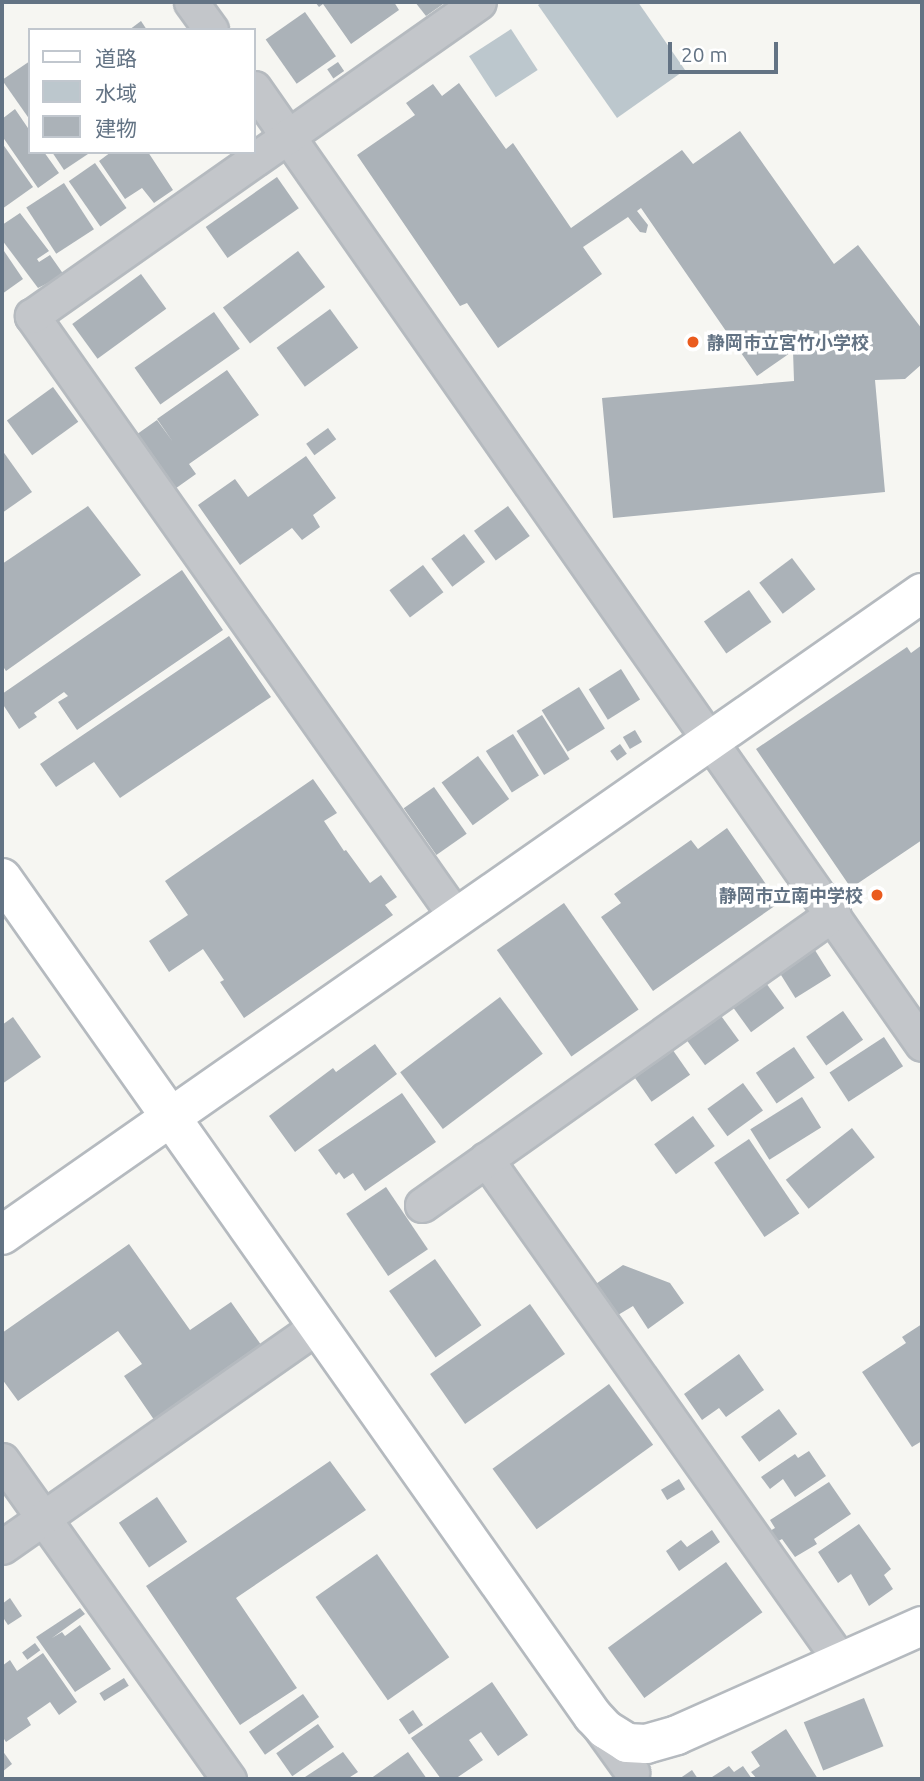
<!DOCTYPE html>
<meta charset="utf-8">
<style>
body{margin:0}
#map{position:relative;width:924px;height:1781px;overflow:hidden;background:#f6f6f2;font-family:Ubuntu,"Noto Sans JP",sans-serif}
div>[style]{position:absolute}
.water>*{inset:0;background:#bcc7cd;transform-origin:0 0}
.building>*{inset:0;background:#abb2b8;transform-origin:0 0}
.roads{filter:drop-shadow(2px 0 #b5babf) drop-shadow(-2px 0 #b5babf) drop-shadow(0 2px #b5babf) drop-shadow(0 -2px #b5babf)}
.street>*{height:33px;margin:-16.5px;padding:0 16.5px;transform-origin:16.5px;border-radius:16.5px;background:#c3c6ca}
.secondary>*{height:38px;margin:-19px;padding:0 19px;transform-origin:19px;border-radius:19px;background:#fff}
.dots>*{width:19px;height:19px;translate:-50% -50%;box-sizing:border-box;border:4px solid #fff;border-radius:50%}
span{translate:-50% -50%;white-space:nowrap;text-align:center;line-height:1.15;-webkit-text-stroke:7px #fff;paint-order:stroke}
.poi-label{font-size:18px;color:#637384;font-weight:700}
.left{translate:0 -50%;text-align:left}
.right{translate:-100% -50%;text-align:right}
.frame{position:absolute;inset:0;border:4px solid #637384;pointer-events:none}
.legend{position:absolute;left:28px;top:28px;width:228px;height:126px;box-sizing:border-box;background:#fff;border:2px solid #c1c7ce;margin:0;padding:9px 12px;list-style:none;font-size:21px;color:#637384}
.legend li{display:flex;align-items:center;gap:14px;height:35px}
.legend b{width:35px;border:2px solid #c1c7ce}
.scale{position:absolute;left:668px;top:42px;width:110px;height:32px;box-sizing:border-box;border:4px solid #637384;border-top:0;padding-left:9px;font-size:21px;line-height:24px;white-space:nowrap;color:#637384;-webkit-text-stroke:5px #fff;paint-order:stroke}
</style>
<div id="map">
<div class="water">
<i style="clip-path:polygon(543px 2px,638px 2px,685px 70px,617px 118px,538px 5px)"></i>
<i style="left:511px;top:29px;width:49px;height:50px;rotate:57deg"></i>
</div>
<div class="building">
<i style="clip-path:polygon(315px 2px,394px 2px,399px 10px,351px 44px,323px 4px,319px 7px)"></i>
<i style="clip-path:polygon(415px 2px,446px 2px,426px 16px)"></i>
<i style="left:305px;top:12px;width:54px;height:48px;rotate:55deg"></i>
<i style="clip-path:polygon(141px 21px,147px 30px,129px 30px)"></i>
<i style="clip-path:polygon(30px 61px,30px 120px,2px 80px)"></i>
<i style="left:338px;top:62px;width:11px;height:13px;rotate:56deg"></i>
<i style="clip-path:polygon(459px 83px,506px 149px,513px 143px,571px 228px,682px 150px,693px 164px,740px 131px,834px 264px,858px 245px,922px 329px,922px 364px,905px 379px,875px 380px,885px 492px,613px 518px,602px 398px,794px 381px,793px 351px,757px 376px,641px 208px,637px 211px,648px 225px,646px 233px,640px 232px,628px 217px,583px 247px,602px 274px,498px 348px,467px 303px,460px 306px,357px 155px,415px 115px,406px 103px,433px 84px,442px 96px)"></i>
<i style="clip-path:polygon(15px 109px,30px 131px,30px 152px,44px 152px,59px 173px,38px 188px,2px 136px,2px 119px)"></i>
<i style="clip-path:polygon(2px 143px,33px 187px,2px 209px)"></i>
<i style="clip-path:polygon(52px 152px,91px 152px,64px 170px)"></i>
<i style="clip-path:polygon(111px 152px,148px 152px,173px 190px,154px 203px,142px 188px,125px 199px,99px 161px)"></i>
<i style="left:95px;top:163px;width:55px;height:32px;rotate:55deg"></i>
<i style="left:277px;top:177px;width:38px;height:87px;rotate:55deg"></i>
<i style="left:64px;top:183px;width:55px;height:45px;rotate:57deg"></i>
<i style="clip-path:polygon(20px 213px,49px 251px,37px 259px,39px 262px,50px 255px,64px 275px,38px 288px,2px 240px,2px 225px)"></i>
<i style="clip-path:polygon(2px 248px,23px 279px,2px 294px)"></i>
<i style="left:298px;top:251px;width:45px;height:94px;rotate:53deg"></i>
<i style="left:141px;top:274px;width:43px;height:85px;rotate:54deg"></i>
<i style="left:330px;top:309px;width:48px;height:66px;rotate:54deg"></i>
<i style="left:214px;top:312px;width:45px;height:97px;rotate:55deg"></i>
<i style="clip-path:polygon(227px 370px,259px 415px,189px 464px,196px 474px,172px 491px,133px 437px,157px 420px,173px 442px,157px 419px)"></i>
<i style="left:53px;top:387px;width:43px;height:57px;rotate:54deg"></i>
<i style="left:328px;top:428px;width:14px;height:27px;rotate:54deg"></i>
<i style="clip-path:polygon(2px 450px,32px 492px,2px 513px)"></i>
<i style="clip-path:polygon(306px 456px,336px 498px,313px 515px,320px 527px,302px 540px,292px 528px,240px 565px,198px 505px,235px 479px,248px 497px)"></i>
<i style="clip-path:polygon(88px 506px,141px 575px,6px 671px,2px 665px,2px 564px)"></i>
<i style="left:508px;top:506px;width:37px;height:42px;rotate:54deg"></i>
<i style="left:464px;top:534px;width:35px;height:41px;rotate:53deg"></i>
<i style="left:792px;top:558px;width:39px;height:41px;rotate:53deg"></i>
<i style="left:423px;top:565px;width:34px;height:42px;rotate:53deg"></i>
<i style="clip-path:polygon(182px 570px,223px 630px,77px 730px,58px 702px,68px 696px,64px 692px,34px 713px,37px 717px,19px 729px,2px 703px,2px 694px)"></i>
<i style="left:749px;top:590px;width:39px;height:55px;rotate:55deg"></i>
<i style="clip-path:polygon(229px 636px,271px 697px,120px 798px,94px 762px,56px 787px,40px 764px)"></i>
<i style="clip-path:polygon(922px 645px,922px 840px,851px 888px,756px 749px,907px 647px,911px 653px)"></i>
<i style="left:621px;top:669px;width:36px;height:38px;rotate:58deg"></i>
<i style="left:579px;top:687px;width:49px;height:44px;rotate:58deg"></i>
<i style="left:542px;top:715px;width:52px;height:30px;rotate:58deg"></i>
<i style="left:635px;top:730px;width:14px;height:14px;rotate:60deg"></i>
<i style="left:513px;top:734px;width:49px;height:32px;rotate:58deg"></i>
<i style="left:620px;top:744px;width:12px;height:12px;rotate:55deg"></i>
<i style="left:478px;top:756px;width:53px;height:45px;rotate:54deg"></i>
<i style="clip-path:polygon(313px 779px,337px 813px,324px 821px,344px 851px,346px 850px,370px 883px,381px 875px,397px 897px,385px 905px,393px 915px,244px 1018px,220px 982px,224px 980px,203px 949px,169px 972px,149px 941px,188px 915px,165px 881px)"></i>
<i style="left:434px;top:787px;width:57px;height:37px;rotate:55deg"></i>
<i style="clip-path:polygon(727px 828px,779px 903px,653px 991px,601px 917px,621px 903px,614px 894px,691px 840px,698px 849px)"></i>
<i style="left:564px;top:903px;width:130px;height:82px;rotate:55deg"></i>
<i style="left:813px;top:947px;width:34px;height:42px;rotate:58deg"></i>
<i style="left:766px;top:983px;width:31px;height:41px;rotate:54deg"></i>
<i style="left:500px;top:997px;width:71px;height:125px;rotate:53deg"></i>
<i style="left:843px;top:1011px;width:35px;height:45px;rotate:55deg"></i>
<i style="left:719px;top:1013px;width:34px;height:42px;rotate:54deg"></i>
<i style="clip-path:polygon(13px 1017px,41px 1057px,2px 1084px,2px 1025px)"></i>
<i style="left:884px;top:1037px;width:35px;height:65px;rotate:57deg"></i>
<i style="clip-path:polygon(375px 1044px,397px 1074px,295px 1152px,269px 1116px,333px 1068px,336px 1072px)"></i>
<i style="left:670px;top:1046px;width:35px;height:47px;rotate:55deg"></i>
<i style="left:794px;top:1047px;width:37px;height:46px;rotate:56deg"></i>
<i style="left:743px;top:1083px;width:34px;height:44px;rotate:54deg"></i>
<i style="clip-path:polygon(402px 1093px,436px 1142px,365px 1191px,353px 1173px,344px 1179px,339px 1172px,336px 1175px,318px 1150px)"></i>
<i style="left:802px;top:1097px;width:36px;height:61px;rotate:58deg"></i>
<i style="left:693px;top:1116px;width:37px;height:48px;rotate:54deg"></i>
<i style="left:852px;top:1128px;width:37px;height:84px;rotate:52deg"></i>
<i style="left:749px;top:1139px;width:90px;height:42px;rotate:56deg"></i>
<i style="left:386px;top:1187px;width:75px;height:48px;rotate:56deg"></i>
<i style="clip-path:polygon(129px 1244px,190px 1330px,231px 1302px,266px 1352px,159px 1427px,124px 1376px,142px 1364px,118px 1331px,18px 1401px,2px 1379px,2px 1333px)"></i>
<i style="left:435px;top:1259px;width:81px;height:56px;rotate:55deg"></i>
<i style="clip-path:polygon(623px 1265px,670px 1283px,684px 1303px,648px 1329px,633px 1306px,613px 1318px,593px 1286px)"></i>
<i style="left:530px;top:1304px;width:61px;height:122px;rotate:55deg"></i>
<i style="clip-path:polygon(922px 1324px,922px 1441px,912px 1447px,862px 1372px,906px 1343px,902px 1337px)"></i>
<i style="clip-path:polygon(739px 1354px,764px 1390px,726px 1417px,719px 1408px,702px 1420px,684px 1394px)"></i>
<i style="left:609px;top:1384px;width:75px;height:144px;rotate:54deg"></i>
<i style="left:779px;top:1409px;width:31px;height:47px;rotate:54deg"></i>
<i style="clip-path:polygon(809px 1451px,826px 1476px,795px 1497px,783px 1479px,770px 1489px,761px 1477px,795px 1454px,798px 1458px)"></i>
<i style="clip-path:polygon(330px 1461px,366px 1510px,236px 1598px,297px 1688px,240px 1725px,146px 1586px)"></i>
<i style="left:679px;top:1479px;width:12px;height:21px;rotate:59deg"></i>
<i style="clip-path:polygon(829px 1482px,851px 1514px,814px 1539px,817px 1544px,795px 1557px,782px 1539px,775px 1543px,768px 1532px,775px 1528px,770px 1520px)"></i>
<i style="left:157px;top:1497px;width:54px;height:46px;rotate:56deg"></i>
<i style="clip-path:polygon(859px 1524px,891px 1569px,884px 1575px,893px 1589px,869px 1606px,851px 1574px,838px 1583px,818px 1552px)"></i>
<i style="clip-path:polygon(712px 1530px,720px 1542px,679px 1571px,666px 1551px,681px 1540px,687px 1547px)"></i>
<i style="left:377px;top:1554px;width:126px;height:75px;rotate:55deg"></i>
<i style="left:726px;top:1562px;width:62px;height:146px;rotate:54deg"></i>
<i style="clip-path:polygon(10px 1598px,22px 1616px,8px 1625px,2px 1616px,2px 1604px)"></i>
<i style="clip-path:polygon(80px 1608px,85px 1614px,52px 1638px,62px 1632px,65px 1636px,80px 1625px,111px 1669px,75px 1692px,36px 1637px)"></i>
<i style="left:35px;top:1643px;width:9px;height:16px;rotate:54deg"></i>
<i style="clip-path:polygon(43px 1653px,77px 1702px,59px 1715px,50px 1702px,27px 1718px,31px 1725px,6px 1742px,2px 1736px,2px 1666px,10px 1660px,17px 1671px)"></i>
<i style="left:124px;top:1678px;width:9px;height:29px;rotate:58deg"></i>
<i style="clip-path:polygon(492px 1682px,528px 1735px,498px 1756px,481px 1732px,469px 1740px,483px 1760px,455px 1779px,441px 1779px,411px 1738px)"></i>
<i style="left:303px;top:1694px;width:28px;height:66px;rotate:55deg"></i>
<i style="left:864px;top:1698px;width:52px;height:65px;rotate:68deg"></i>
<i style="left:413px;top:1710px;width:18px;height:17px;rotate:56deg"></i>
<i style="left:318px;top:1724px;width:28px;height:51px;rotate:55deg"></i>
<i style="clip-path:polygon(786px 1729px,818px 1779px,757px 1779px,751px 1772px,760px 1766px,751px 1752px)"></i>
<i style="clip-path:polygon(2px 1750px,12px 1764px,2px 1772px)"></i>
<i style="clip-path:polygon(343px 1752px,358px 1772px,347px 1779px,302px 1779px)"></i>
<i style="clip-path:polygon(408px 1752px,427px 1779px,370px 1779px)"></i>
<i style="clip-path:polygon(729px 1766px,734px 1772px,743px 1766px,752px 1779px,709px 1779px)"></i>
<i style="clip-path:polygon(692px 1770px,698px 1779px,679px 1779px)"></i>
</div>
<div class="roads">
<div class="street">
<i style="left:191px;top:2px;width:34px;rotate:54deg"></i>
<i style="left:254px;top:88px;width:1166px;rotate:55.06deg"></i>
<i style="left:456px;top:917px;width:736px;rotate:-125.2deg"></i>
<i style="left:32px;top:316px;width:546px;rotate:-35.09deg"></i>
<i style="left:486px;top:1159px;width:617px;rotate:54.76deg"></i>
<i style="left:422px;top:1205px;width:504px;rotate:-35.3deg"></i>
<i style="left:2px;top:1460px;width:392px;rotate:54.6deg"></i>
<i style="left:2px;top:1547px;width:386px;rotate:-35deg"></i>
<i style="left:599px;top:1726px;width:57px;rotate:54.3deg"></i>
</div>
<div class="secondary">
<i style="left:2px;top:878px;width:1025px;rotate:54.81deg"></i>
<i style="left:593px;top:1716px;width:18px;rotate:47deg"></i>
<i style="left:605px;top:1729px;width:26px;rotate:32deg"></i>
<i style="left:627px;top:1743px;width:19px;rotate:3deg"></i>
<i style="left:646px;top:1744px;width:32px;rotate:-16deg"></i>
<i style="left:677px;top:1735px;width:268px;rotate:-24deg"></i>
<i style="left:2px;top:1235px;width:1122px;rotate:-34.91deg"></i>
</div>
</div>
<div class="dots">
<i style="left:693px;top:342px;background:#ea5b1e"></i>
<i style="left:877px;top:895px;background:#ea5b1e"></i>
</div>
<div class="poi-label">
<span class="left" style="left:707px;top:342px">静岡市立宮竹小学校</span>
<span class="right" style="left:863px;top:895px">静岡市立南中学校</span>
</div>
<div class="frame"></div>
<ul class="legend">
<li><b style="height:9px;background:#fff"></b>道路</li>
<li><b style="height:19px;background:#bcc7cd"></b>水域</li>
<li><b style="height:19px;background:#abb2b8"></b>建物</li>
</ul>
<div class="scale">20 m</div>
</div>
